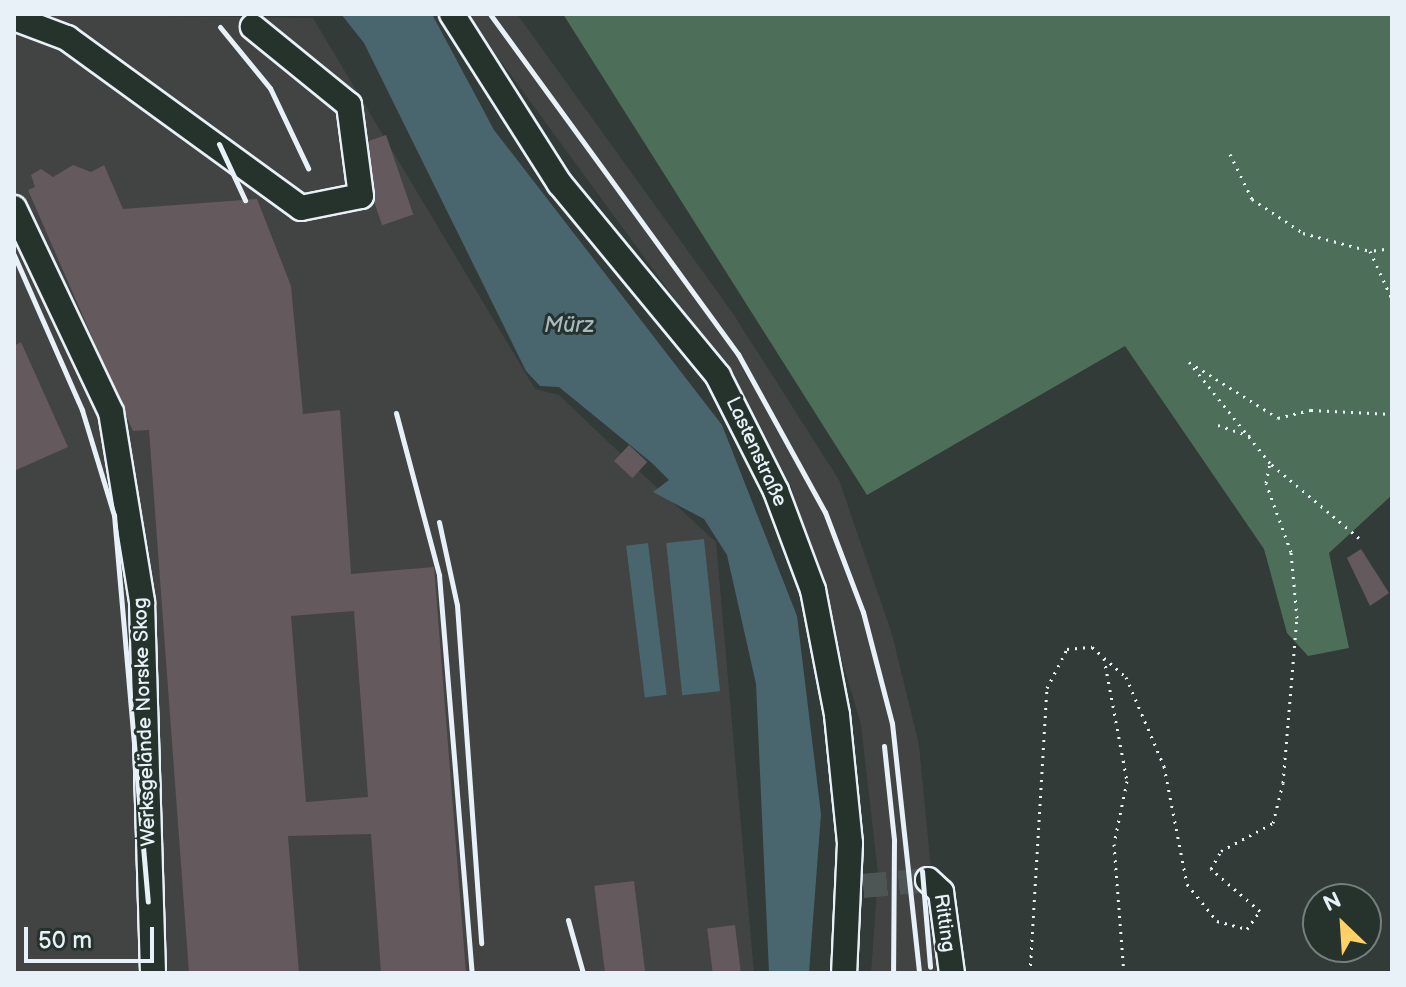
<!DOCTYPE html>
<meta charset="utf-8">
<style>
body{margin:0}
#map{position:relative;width:1406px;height:987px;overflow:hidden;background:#323b37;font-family:"Balsamiq Sans",sans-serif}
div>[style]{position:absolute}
.built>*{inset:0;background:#414442}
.green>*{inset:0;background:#4d6e59}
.water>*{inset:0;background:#49656e;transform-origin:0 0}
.building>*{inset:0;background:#64595d;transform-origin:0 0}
.minor-tunnel>*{height:24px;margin-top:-12px;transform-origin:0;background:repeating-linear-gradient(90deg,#4d5654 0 24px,transparent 0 36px)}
.path>*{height:3px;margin-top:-1.5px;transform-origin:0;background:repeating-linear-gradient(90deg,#e8f1f8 0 2px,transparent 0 8px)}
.roads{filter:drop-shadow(2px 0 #e8f1f8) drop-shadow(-2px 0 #e8f1f8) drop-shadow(0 2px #e8f1f8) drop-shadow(0 -2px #e8f1f8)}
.minor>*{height:24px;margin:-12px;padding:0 12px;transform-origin:12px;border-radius:12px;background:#26332d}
.rail>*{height:5px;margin:-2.5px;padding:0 2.5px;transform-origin:2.5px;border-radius:2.5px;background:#e8f1f8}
span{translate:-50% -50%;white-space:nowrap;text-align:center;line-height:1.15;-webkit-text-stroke:6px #26332d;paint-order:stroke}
.street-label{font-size:20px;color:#e8f1f8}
.water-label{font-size:22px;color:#a8b9c1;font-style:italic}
.frame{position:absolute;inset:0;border:16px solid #e8f1f8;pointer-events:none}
.north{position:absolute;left:1302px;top:883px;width:80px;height:80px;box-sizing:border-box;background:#26332d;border:2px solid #747f7e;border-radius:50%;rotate:335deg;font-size:22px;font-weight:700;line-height:32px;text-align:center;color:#e8f1f8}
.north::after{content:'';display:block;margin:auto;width:28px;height:36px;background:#ffd166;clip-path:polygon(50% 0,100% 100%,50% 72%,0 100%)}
.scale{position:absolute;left:24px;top:927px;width:130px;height:36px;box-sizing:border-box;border:4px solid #e8f1f8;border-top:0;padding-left:10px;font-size:24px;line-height:28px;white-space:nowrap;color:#e8f1f8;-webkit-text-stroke:6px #26332d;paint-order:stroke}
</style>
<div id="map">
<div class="built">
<i style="clip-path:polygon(14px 14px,313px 18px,535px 389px,559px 395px,621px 454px,615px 462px,632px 478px,639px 471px,716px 542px,754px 973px,14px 973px)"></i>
<i style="clip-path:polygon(466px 14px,517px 14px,732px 312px,839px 480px,892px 634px,919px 745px,941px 973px,871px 973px,878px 874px,861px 725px,791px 486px,732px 377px)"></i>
</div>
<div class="green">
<i style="clip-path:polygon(563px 14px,1392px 14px,1392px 495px,1329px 553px,1349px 648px,1308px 656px,1287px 633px,1264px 549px,1125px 346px,867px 495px)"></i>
</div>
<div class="water">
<i style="clip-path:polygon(341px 14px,432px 14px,494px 130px,722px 425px,797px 616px,821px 814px,809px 973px,769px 973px,756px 684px,727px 555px,704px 519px,653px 492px,669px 480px,652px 463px,559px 387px,540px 386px,526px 371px,364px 43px)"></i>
<i style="left:704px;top:539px;width:153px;height:38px;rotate:84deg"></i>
<i style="left:648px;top:543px;width:153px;height:22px;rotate:83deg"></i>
</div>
<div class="building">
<i style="left:386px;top:135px;width:84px;height:33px;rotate:71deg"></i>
<i style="clip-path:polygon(evenodd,73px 165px,91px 172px,104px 165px,123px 209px,257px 199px,291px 286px,303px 414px,340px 410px,351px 574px,434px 567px,466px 973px,381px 973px,371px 834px,288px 836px,299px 973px,189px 973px,149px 430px,133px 431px,28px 190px,35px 187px,31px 175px,41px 169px,53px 177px,73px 165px,354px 611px,368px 797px,306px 802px,291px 616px,354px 611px)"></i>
<i style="clip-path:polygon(21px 342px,68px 447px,14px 471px,14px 346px)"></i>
<i style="left:629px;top:445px;width:25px;height:22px;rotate:43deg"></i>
<i style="clip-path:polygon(1361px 549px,1389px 593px,1370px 606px,1347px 558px)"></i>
<i style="left:634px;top:881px;width:93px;height:40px;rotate:83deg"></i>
<i style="left:735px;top:925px;width:47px;height:28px;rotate:83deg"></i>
</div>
<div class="minor-tunnel">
<i style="left:863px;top:886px;width:65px;rotate:-5.3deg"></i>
</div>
<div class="path">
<i style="left:1230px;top:154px;width:50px;rotate:63.9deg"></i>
<i style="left:1252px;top:199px;width:61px;rotate:33.7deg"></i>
<i style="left:1303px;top:233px;width:69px;rotate:15deg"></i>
<i style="left:1392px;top:248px;width:22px;rotate:172deg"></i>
<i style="left:1370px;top:251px;width:53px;rotate:65.4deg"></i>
<i style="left:1218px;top:425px;width:34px;rotate:19deg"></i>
<i style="left:1359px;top:538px;width:116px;rotate:-139.9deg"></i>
<i style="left:1270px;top:463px;width:129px;rotate:-128.7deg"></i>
<i style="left:1189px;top:362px;width:105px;rotate:32.2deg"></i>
<i style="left:1278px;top:418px;width:34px;rotate:-14deg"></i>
<i style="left:1311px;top:410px;width:81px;rotate:2.8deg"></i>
<i style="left:1104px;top:658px;width:125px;rotate:79.4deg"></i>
<i style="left:1127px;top:781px;width:64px;rotate:101.7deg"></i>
<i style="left:1114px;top:844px;width:129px;rotate:85.6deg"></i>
<i style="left:1030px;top:973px;width:286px;rotate:-86.6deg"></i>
<i style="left:1047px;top:688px;width:44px;rotate:-62.9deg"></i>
<i style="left:1067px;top:649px;width:25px;rotate:-5deg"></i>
<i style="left:1092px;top:647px;width:45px;rotate:41.4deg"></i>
<i style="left:1126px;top:677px;width:97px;rotate:66.9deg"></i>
<i style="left:1164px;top:766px;width:120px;rotate:79deg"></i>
<i style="left:1187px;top:884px;width:48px;rotate:51deg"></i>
<i style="left:1217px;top:921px;width:31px;rotate:15deg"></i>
<i style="left:1247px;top:929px;width:22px;rotate:-54deg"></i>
<i style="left:1260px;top:911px;width:65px;rotate:-139.4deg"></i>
<i style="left:1211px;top:869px;width:21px;rotate:-61deg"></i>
<i style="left:1221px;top:851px;width:59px;rotate:-28.3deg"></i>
<i style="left:1273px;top:823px;width:41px;rotate:-76deg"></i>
<i style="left:1283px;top:783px;width:166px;rotate:-85.2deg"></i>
<i style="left:1297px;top:618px;width:66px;rotate:-95.2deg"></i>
<i style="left:1291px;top:552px;width:73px;rotate:-109.9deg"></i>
<i style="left:1266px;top:483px;width:20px;rotate:-79deg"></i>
</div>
<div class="roads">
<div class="minor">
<i style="left:452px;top:14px;width:201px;rotate:57.6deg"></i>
<i style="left:560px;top:184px;width:249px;rotate:50.5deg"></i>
<i style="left:718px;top:376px;width:129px;rotate:63.2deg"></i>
<i style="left:776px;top:491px;width:106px;rotate:69.5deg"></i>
<i style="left:813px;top:590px;width:127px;rotate:79.1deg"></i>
<i style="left:837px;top:715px;width:129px;rotate:84.2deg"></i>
<i style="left:850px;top:843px;width:130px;rotate:92.6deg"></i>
<i style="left:14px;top:18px;width:57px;rotate:20.7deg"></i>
<i style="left:67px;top:38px;width:289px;rotate:36deg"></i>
<i style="left:301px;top:208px;width:61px;rotate:-11.3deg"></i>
<i style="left:361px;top:196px;width:92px;rotate:-97.5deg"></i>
<i style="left:349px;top:105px;width:124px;rotate:-140.9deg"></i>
<i style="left:14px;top:208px;width:226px;rotate:64.6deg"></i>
<i style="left:111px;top:412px;width:193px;rotate:80.7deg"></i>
<i style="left:142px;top:602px;width:371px;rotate:88.3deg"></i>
<i style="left:928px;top:880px;width:18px;rotate:43deg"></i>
<i style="left:941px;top:892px;width:82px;rotate:82.3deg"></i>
</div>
</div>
<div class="rail">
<i style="left:490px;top:14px;width:421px;rotate:53.9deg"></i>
<i style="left:738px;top:354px;width:180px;rotate:61.2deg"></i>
<i style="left:825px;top:512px;width:107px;rotate:69.2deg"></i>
<i style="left:863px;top:612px;width:115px;rotate:75.4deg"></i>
<i style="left:892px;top:723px;width:251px;rotate:83.8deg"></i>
<i style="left:220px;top:27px;width:79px;rotate:50.7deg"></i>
<i style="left:270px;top:88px;width:89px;rotate:64.6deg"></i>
<i style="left:219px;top:144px;width:62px;rotate:65.1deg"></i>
<i style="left:14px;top:255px;width:169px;rotate:66.3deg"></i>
<i style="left:82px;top:410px;width:110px;rotate:73.1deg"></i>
<i style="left:114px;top:515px;width:388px;rotate:85deg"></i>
<i style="left:396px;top:413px;width:168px;rotate:75.1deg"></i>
<i style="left:439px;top:575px;width:399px;rotate:85.3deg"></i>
<i style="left:439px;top:522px;width:85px;rotate:77.8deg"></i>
<i style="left:457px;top:605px;width:339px;rotate:85.9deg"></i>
<i style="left:884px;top:746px;width:95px;rotate:83.9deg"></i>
<i style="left:894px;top:840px;width:133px;rotate:90.4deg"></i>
<i style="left:922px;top:871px;width:96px;rotate:85.2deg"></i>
<i style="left:568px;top:920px;width:55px;rotate:74.2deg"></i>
</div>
<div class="street-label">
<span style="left:756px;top:452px;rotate:65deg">Lastenstraße</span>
<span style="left:145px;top:722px;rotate:-92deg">Werksgelände Norske Skog</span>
<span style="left:944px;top:923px;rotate:82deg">Ritting</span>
</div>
<div class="water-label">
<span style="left:569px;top:326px">Mürz</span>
</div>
<div class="frame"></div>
<div class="north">N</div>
<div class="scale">50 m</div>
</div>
